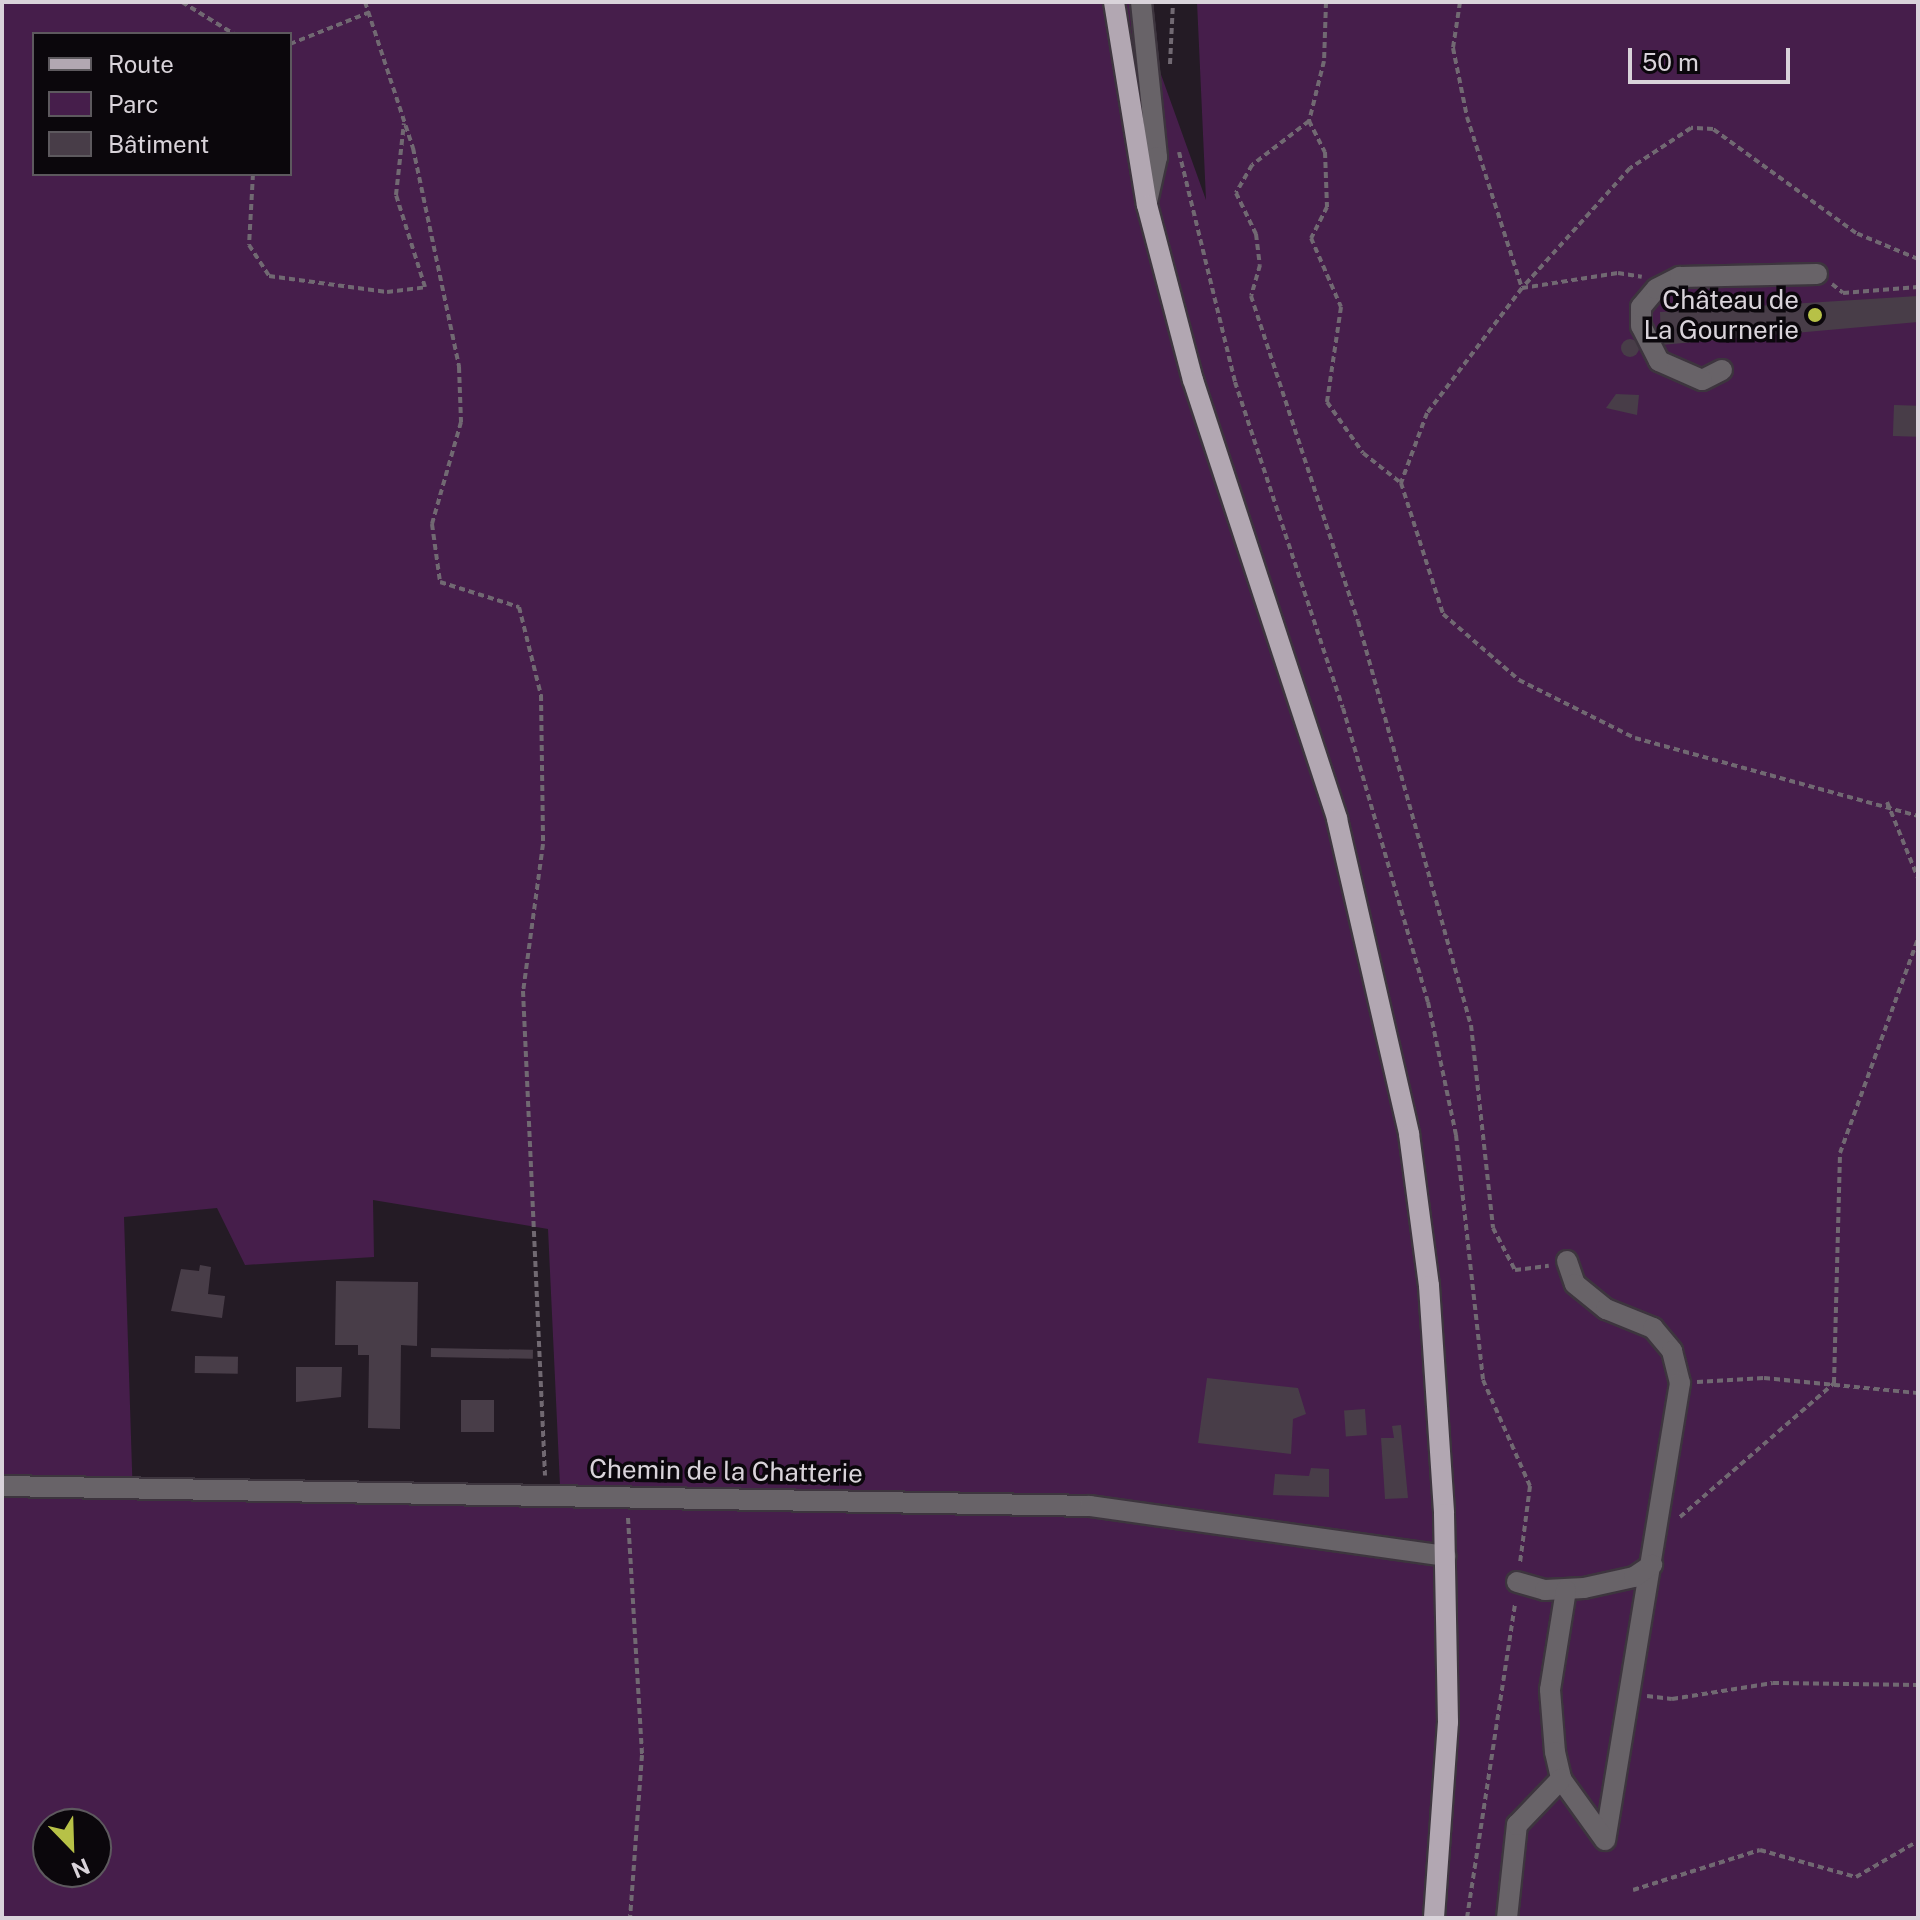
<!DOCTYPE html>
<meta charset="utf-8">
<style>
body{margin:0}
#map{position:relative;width:1920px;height:1920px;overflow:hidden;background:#241b25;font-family:"Public Sans",sans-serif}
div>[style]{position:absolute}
.green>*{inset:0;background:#461e4b}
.building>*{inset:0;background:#483d48;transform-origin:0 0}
.round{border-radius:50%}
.path>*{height:4px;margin-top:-2px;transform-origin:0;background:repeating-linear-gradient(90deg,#716972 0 6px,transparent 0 10px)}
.roads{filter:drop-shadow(2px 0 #3d353e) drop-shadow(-2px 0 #3d353e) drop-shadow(0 2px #3d353e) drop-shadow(0 -2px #3d353e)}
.minor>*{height:20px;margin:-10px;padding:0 10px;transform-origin:10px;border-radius:10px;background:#686368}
.major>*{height:20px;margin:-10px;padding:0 10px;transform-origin:10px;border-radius:10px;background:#b2a7b2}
.dots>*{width:22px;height:22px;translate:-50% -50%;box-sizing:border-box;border:4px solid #0b070c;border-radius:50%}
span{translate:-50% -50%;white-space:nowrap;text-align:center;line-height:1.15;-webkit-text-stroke:7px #0b070c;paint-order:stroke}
.poi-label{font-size:26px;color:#d9d3da}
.right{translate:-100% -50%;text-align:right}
.street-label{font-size:26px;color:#d9d3da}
.frame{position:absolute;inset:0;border:4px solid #d9d3da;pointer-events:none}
.legend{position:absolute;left:32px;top:32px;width:260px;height:144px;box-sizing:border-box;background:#0b070c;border:2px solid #5d595e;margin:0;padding:10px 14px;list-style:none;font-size:24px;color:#d9d3da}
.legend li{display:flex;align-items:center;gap:16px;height:40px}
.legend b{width:40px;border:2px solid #5d595e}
.north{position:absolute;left:32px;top:1808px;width:80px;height:80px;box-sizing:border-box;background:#0b070c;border:2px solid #5d595e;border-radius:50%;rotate:157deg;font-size:22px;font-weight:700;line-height:32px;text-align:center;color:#d9d3da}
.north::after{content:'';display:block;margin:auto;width:28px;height:36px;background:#b7c147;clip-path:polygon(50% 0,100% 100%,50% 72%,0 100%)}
.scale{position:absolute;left:1628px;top:48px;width:162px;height:36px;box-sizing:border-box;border:4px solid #d9d3da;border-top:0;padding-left:10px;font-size:24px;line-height:28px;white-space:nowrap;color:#d9d3da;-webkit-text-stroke:6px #0b070c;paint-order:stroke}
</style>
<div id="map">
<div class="green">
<i style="clip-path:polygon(evenodd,2px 2px,1135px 2px,1206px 200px,1197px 2px,1918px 2px,1918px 1918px,2px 1918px,2px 2px,34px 34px,290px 34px,290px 174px,34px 174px,34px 34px,2px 2px,373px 1200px,548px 1229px,561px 1507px,133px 1500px,124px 1217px,217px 1208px,245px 1265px,374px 1257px,373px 1200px,2px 2px,48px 1824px,96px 1824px,96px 1872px,48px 1872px,48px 1824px)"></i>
</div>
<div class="building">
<i style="clip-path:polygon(1918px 296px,1918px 322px,1661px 345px,1660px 312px)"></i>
<i class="round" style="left:1621px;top:339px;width:18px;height:18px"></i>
<i style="clip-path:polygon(1616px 394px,1639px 395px,1637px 415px,1606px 408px)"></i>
<i style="left:1894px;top:405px;width:24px;height:31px;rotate:2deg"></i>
<i style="clip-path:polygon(200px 1265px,211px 1267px,208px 1294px,225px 1296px,222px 1318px,171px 1311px,181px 1269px,199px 1271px)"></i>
<i style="clip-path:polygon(336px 1281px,418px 1282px,417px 1346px,401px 1345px,400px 1429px,368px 1428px,369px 1355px,358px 1355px,358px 1345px,335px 1345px)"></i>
<i style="left:431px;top:1348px;width:102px;height:9px;rotate:1deg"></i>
<i style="left:195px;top:1356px;width:43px;height:17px;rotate:1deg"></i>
<i style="clip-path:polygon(296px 1367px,342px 1367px,341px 1397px,296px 1402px)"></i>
<i style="clip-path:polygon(1207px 1378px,1298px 1388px,1306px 1414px,1293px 1419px,1291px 1454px,1198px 1443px)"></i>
<i style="left:461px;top:1400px;width:33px;height:32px"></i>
<i style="left:1365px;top:1409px;width:26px;height:21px;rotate:86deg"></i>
<i style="clip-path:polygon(1401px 1425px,1408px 1498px,1385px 1499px,1381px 1438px,1394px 1438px,1392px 1426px)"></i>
<i style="clip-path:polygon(1311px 1468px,1329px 1469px,1329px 1497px,1273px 1495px,1275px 1474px,1309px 1476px)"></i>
</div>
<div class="path">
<i style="left:182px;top:2px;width:61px;rotate:31.6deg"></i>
<i style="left:365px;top:2px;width:154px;rotate:71.8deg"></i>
<i style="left:413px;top:148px;width:224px;rotate:78.1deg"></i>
<i style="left:459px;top:367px;width:55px;rotate:87.9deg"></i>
<i style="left:461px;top:422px;width:106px;rotate:105.9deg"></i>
<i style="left:432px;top:524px;width:59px;rotate:82.1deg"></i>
<i style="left:440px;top:582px;width:83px;rotate:17.6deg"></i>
<i style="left:519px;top:607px;width:91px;rotate:76deg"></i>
<i style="left:541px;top:695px;width:149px;rotate:89.2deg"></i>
<i style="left:543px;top:844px;width:148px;rotate:97.7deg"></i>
<i style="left:523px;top:991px;width:485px;rotate:87.4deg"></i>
<i style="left:1326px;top:2px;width:59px;rotate:91.9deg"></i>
<i style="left:1324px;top:61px;width:62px;rotate:104deg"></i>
<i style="left:1309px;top:121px;width:72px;rotate:142.3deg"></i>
<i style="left:1252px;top:165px;width:32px;rotate:120deg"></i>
<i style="left:1236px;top:193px;width:46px;rotate:64deg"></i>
<i style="left:1256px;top:234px;width:31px;rotate:83deg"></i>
<i style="left:1260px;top:265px;width:32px;rotate:106deg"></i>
<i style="left:1251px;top:296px;width:342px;rotate:71.8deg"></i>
<i style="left:1358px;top:621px;width:420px;rotate:74.4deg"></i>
<i style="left:1471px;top:1025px;width:204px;rotate:83.8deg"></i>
<i style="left:1493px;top:1228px;width:47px;rotate:62.4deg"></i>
<i style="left:1515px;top:1270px;width:34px;rotate:-7deg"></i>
<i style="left:1460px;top:2px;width:47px;rotate:98.7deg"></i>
<i style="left:1453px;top:48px;width:70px;rotate:78.5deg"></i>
<i style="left:1467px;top:117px;width:180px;rotate:72.2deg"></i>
<i style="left:1522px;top:288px;width:97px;rotate:-8.9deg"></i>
<i style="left:1618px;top:273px;width:24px;rotate:9deg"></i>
<i style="left:290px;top:44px;width:86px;rotate:-21.8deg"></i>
<i style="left:1170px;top:64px;width:62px;rotate:-87.2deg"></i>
<i style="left:1309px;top:121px;width:35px;rotate:63deg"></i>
<i style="left:1325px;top:152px;width:55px;rotate:87.9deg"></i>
<i style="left:1327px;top:207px;width:35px;rotate:117deg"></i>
<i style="left:1311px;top:238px;width:75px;rotate:66.5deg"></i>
<i style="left:1341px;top:307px;width:96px;rotate:98.4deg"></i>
<i style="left:1327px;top:402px;width:62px;rotate:54.8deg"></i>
<i style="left:1363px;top:453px;width:48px;rotate:38.3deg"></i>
<i style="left:1179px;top:152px;width:237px;rotate:76.3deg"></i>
<i style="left:1235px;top:382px;width:343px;rotate:71.7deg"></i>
<i style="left:1343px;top:708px;width:306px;rotate:73.9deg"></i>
<i style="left:1428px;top:1002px;width:136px;rotate:78.1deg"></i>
<i style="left:1456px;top:1135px;width:246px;rotate:83.7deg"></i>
<i style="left:1483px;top:1380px;width:116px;rotate:66.1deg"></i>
<i style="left:1530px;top:1486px;width:78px;rotate:97.4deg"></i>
<i style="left:253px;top:174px;width:71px;rotate:93.2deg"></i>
<i style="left:249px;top:245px;width:37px;rotate:57deg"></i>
<i style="left:269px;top:276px;width:119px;rotate:7.7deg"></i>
<i style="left:387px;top:292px;width:38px;rotate:-7deg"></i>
<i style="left:425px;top:287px;width:96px;rotate:-107.5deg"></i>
<i style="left:396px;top:195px;width:72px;rotate:-83.7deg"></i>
<i style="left:1918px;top:259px;width:67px;rotate:-157.2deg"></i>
<i style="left:1856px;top:233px;width:177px;rotate:-144deg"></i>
<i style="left:1713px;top:129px;width:22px;rotate:-177deg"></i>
<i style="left:1691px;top:128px;width:73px;rotate:146.7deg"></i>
<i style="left:1630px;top:168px;width:161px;rotate:132deg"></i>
<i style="left:1522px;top:288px;width:157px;rotate:127.2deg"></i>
<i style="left:1427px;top:413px;width:75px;rotate:110.4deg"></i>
<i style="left:1401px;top:483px;width:138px;rotate:72.2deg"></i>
<i style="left:1443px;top:614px;width:101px;rotate:41deg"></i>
<i style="left:1519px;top:680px;width:130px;rotate:26.6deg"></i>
<i style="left:1635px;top:738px;width:294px;rotate:15.4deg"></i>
<i style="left:1832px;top:284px;width:14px;rotate:39deg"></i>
<i style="left:1843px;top:293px;width:75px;rotate:-4.6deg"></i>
<i style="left:1887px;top:802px;width:82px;rotate:67.8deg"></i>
<i style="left:1697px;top:1382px;width:67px;rotate:-3.4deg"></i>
<i style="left:1764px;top:1378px;width:155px;rotate:5.6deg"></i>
<i style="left:1680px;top:1517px;width:204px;rotate:-41deg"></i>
<i style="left:1834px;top:1383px;width:230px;rotate:-88.5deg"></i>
<i style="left:1840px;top:1153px;width:228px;rotate:-70deg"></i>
<i style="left:628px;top:1518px;width:237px;rotate:86.6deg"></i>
<i style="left:642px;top:1755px;width:163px;rotate:94.2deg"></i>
<i style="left:1647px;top:1696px;width:25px;rotate:7deg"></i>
<i style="left:1672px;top:1699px;width:102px;rotate:-9deg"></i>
<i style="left:1773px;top:1683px;width:145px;rotate:0.8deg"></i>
<i style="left:1633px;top:1890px;width:133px;rotate:-17.5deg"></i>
<i style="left:1760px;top:1850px;width:100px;rotate:15.7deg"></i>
<i style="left:1856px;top:1877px;width:72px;rotate:-30.1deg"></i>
<i style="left:1467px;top:1918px;width:318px;rotate:-81.3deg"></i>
</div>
<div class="roads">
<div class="minor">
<i style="left:1141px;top:2px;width:156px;rotate:84.1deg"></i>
<i style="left:1157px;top:157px;width:46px;rotate:102.5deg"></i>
<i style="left:1722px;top:370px;width:22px;rotate:153deg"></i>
<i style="left:1702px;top:380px;width:47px;rotate:-156.2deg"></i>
<i style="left:1659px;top:361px;width:39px;rotate:-117deg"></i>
<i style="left:1641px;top:326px;width:19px;rotate:-90deg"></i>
<i style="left:1641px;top:307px;width:23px;rotate:-50deg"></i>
<i style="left:1656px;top:289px;width:27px;rotate:-27deg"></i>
<i style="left:1680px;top:277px;width:137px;rotate:-1.3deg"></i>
<i style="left:1567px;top:1261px;width:24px;rotate:71deg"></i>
<i style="left:1575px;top:1284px;width:40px;rotate:39deg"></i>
<i style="left:1606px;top:1309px;width:51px;rotate:22deg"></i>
<i style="left:1653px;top:1328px;width:30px;rotate:50deg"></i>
<i style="left:1672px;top:1351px;width:33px;rotate:76deg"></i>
<i style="left:1680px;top:1383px;width:463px;rotate:99.3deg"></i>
<i style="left:2px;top:1486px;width:1088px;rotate:1.05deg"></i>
<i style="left:1090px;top:1506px;width:359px;rotate:8deg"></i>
<i style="left:1517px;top:1582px;width:29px;rotate:16deg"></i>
<i style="left:1545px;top:1590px;width:39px;rotate:-3deg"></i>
<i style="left:1584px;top:1588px;width:51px;rotate:-12.4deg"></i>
<i style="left:1634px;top:1577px;width:22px;rotate:-34deg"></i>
<i style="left:1566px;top:1590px;width:101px;rotate:99.1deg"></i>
<i style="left:1550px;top:1690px;width:62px;rotate:85.4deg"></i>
<i style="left:1555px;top:1752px;width:28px;rotate:77deg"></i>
<i style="left:1561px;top:1779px;width:75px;rotate:54.2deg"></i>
<i style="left:1507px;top:1918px;width:94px;rotate:-83.9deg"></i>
<i style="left:1517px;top:1825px;width:64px;rotate:-46.3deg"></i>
</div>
<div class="major">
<i style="left:1114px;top:2px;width:206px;rotate:80.8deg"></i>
<i style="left:1147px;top:205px;width:181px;rotate:75.3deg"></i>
<i style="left:1193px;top:380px;width:462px;rotate:71.8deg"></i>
<i style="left:1337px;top:819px;width:323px;rotate:77.1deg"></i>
<i style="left:1409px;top:1134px;width:153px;rotate:82.5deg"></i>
<i style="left:1429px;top:1286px;width:228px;rotate:86.2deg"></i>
<i style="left:1444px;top:1514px;width:208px;rotate:88.9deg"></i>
<i style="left:1448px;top:1722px;width:196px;rotate:94.1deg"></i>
</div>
</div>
<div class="dots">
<i style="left:1815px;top:315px;background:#b7c147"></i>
</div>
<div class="poi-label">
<span class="right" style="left:1799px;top:315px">Château de<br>La Gournerie</span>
</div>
<div class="street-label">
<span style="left:726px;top:1471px;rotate:1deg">Chemin de la Chatterie</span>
</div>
<div class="frame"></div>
<ul class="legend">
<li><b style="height:10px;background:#b2a7b2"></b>Route</li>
<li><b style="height:22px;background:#461e4b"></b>Parc</li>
<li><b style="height:22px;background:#483d48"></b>Bâtiment</li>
</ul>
<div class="north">N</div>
<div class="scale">50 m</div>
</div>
